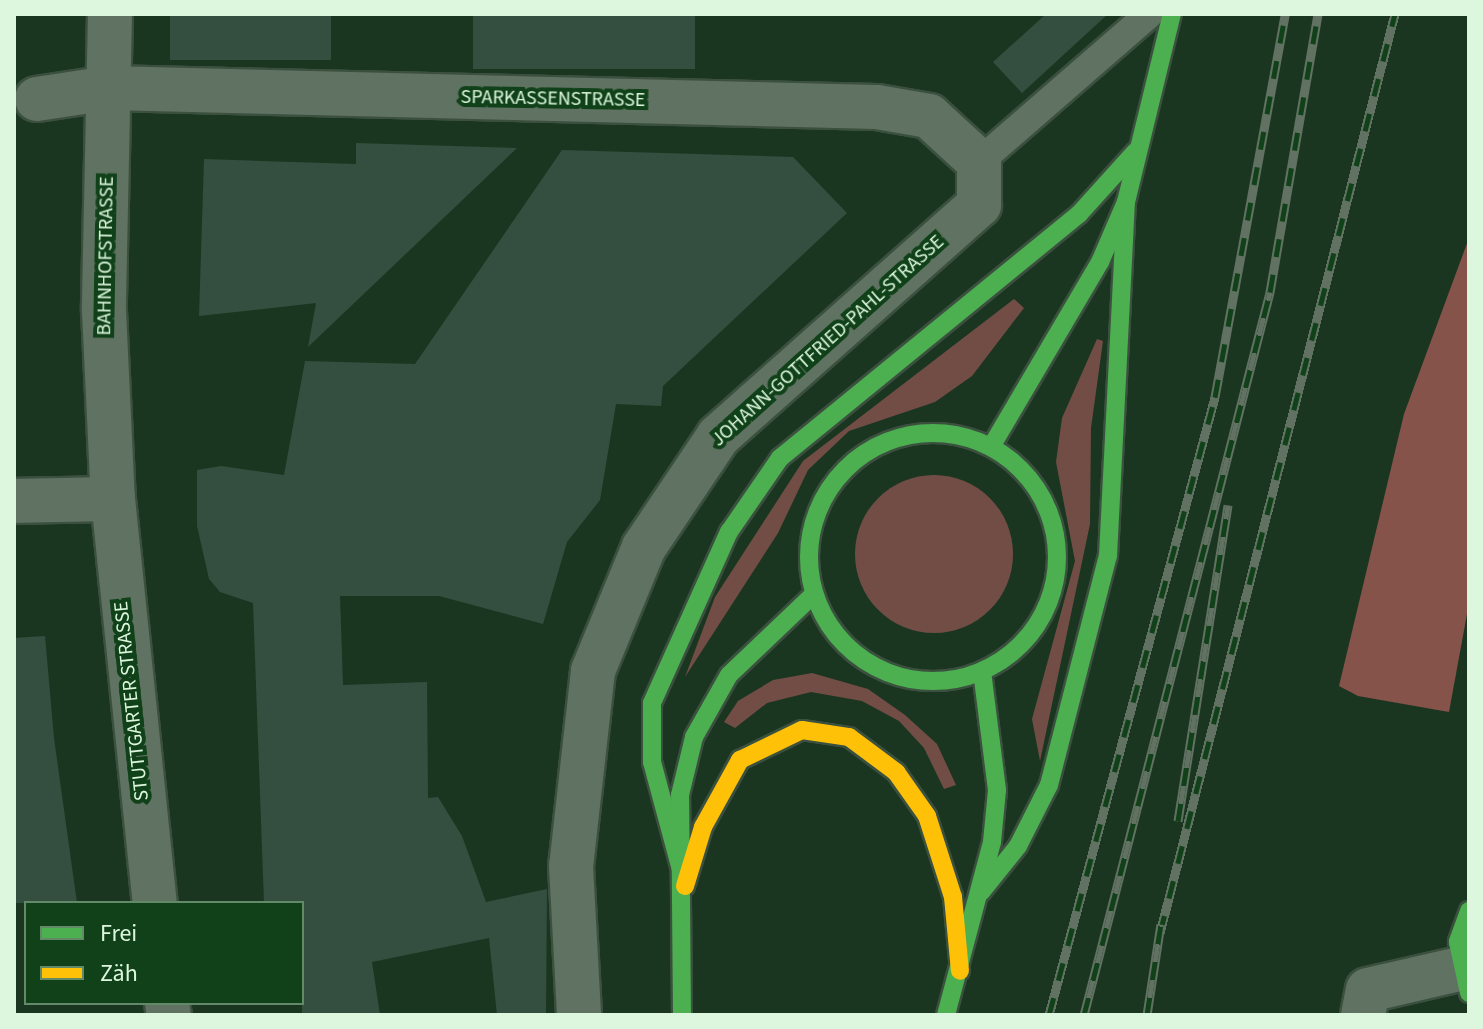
<!DOCTYPE html>
<meta charset="utf-8">
<style>
body{margin:0}
#map{position:relative;width:1483px;height:1029px;overflow:hidden;background:#1b3620;font-family:"Source Sans 3",sans-serif}
div>[style]{position:absolute}
.green>*{inset:0;background:#724d46}
.round{border-radius:50%}
.forest>*{inset:0;background:#86534a}
.building>*{inset:0;background:#344f3f;transform-origin:0 0}
.roads{filter:drop-shadow(2px 0 #3b503f) drop-shadow(-2px 0 #3b503f) drop-shadow(0 2px #3b503f) drop-shadow(0 -2px #3b503f)}
.lane>*{height:28px;margin:-14px;padding:0 14px;transform-origin:14px;border-radius:14px;background:#607261}
.street>*{height:44px;margin:-22px;padding:0 22px;transform-origin:22px;border-radius:22px;background:#607261}
.fast>*{height:18px;margin:-9px;padding:0 9px;transform-origin:9px;border-radius:9px;background:#4caf50}
.fast>.ring{margin:-9px;padding:0;box-sizing:content-box;background:none;border:18px solid #4caf50;border-radius:50%}
.slow>*{height:18px;margin:-9px;padding:0 9px;transform-origin:9px;border-radius:9px;background:#ffc107}
.rail>*{height:9px;margin-top:-4.5px;transform-origin:0;background:repeating-linear-gradient(90deg,#104119 0 18px,#617262 0 36px);box-sizing:border-box;border-block:2px solid #617262}
span{translate:-50% -50%;white-space:nowrap;text-align:center;line-height:1.15;-webkit-text-stroke:8px #104119;paint-order:stroke}
.street-label{font-size:20px;color:#ddf7de}
.frame{position:absolute;inset:0;border:16px solid #ddf7de;pointer-events:none}
.legend{position:absolute;left:24px;top:901px;width:280px;height:104px;box-sizing:border-box;background:#104119;border:2px solid #628a68;margin:0;padding:10px 14px;list-style:none;font-size:24px;color:#ddf7de}
.legend li{display:flex;align-items:center;gap:16px;height:40px}
.legend b{width:40px;border:2px solid #628a68}
</style>
<div id="map">
<div class="green">
<i style="clip-path:polygon(1014px 299px,1024px 308px,972px 376px,935px 402px,849px 431px,808px 470px,778px 533px,685px 677px,715px 597px,803px 461px)"></i>
<i style="clip-path:polygon(1097px 339px,1103px 341px,1091px 428px,1090px 524px,1040px 761px,1032px 719px,1075px 561px,1056px 462px,1062px 418px)"></i>
<i class="round" style="left:855px;top:475px;width:158px;height:158px"></i>
<i style="clip-path:polygon(812px 673px,868px 689px,905px 715px,937px 744px,956px 785px,944px 789px,924px 748px,899px 721px,862px 701px,811px 692px,767px 703px,735px 728px,724px 722px,738px 701px,773px 680px)"></i>
</div>
<div class="forest">
<i style="clip-path:polygon(1469px 238px,1469px 603px,1449px 712px,1358px 696px,1339px 686px,1404px 414px)"></i>
</div>
<div class="building">
<i style="left:170px;top:14px;width:161px;height:46px"></i>
<i style="left:473px;top:14px;width:222px;height:55px"></i>
<i style="clip-path:polygon(1046px 14px,1108px 14px,1022px 93px,993px 62px)"></i>
<i style="clip-path:polygon(356px 143px,517px 148px,308px 347px,316px 303px,199px 316px,204px 159px,356px 164px)"></i>
<i style="clip-path:polygon(562px 150px,793px 157px,847px 213px,663px 386px,661px 406px,616px 404px,600px 500px,567px 542px,543px 624px,439px 596px,340px 596px,343px 685px,427px 682px,428px 798px,438px 797px,462px 836px,486px 902px,547px 889px,546px 1015px,497px 1015px,489px 938px,372px 962px,380px 1015px,302px 1015px,302px 903px,264px 903px,253px 603px,220px 592px,209px 579px,197px 526px,197px 470px,221px 466px,284px 475px,305px 361px,415px 364px)"></i>
<i style="clip-path:polygon(45px 636px,54px 738px,77px 903px,14px 903px,14px 638px)"></i>
</div>
<div class="roads">
<div class="lane">
<i style="left:979px;top:162px;width:225px;rotate:-41deg"></i>
</div>
<div class="street">
<i style="left:110px;top:14px;width:297px;rotate:91.2deg"></i>
<i style="left:104px;top:311px;width:188px;rotate:87.3deg"></i>
<i style="left:113px;top:499px;width:406px;rotate:84.1deg"></i>
<i style="left:37px;top:99px;width:73px;rotate:-8.7deg"></i>
<i style="left:109px;top:88px;width:768px;rotate:1.42deg"></i>
<i style="left:877px;top:107px;width:53px;rotate:9.8deg"></i>
<i style="left:929px;top:116px;width:68px;rotate:42.6deg"></i>
<i style="left:979px;top:162px;width:43px;rotate:90deg"></i>
<i style="left:979px;top:205px;width:349px;rotate:138.4deg"></i>
<i style="left:718px;top:437px;width:133px;rotate:123.9deg"></i>
<i style="left:644px;top:547px;width:134px;rotate:112.4deg"></i>
<i style="left:593px;top:671px;width:196px;rotate:96.4deg"></i>
<i style="left:571px;top:866px;width:149px;rotate:86.9deg"></i>
<i style="left:14px;top:501px;width:99px;rotate:-1.2deg"></i>
<i style="left:167px;top:1003px;width:12px;rotate:81deg"></i>
<i style="left:1363px;top:1015px;width:25px;rotate:-79deg"></i>
<i style="left:1368px;top:990px;width:93px;rotate:-13deg"></i>
</div>
<div class="fast">
<i class="ring" style="left:809px;top:433px;width:230px;height:230px"></i>
<i style="left:991px;top:447px;width:215px;rotate:-59.5deg"></i>
<i style="left:1100px;top:262px;width:65px;rotate:-66.6deg"></i>
<i style="left:1126px;top:202px;width:194px;rotate:-76.3deg"></i>
<i style="left:681px;top:870px;width:112px;rotate:-105deg"></i>
<i style="left:652px;top:762px;width:59px;rotate:-90deg"></i>
<i style="left:652px;top:703px;width:188px;rotate:-65.8deg"></i>
<i style="left:729px;top:532px;width:90px;rotate:-55.4deg"></i>
<i style="left:780px;top:458px;width:386px;rotate:-39.2deg"></i>
<i style="left:1079px;top:214px;width:84px;rotate:-47.9deg"></i>
<i style="left:981px;top:892px;width:59px;rotate:-51.2deg"></i>
<i style="left:1018px;top:846px;width:68px;rotate:-63.1deg"></i>
<i style="left:1049px;top:785px;width:236px;rotate:-75.6deg"></i>
<i style="left:1108px;top:556px;width:354px;rotate:-87.1deg"></i>
<i style="left:1469px;top:911px;width:33px;rotate:110deg"></i>
<i style="left:1458px;top:942px;width:52px;rotate:77.8deg"></i>
<i style="left:682px;top:1015px;width:220px;rotate:-90.5deg"></i>
<i style="left:680px;top:795px;width:60px;rotate:-76.4deg"></i>
<i style="left:694px;top:737px;width:71px;rotate:-60.6deg"></i>
<i style="left:729px;top:675px;width:117px;rotate:-43.6deg"></i>
<i style="left:946px;top:1015px;width:179px;rotate:-75.1deg"></i>
<i style="left:992px;top:842px;width:52px;rotate:-84.5deg"></i>
<i style="left:997px;top:790px;width:119px;rotate:-97.2deg"></i>
</div>
<div class="slow">
<i style="left:685px;top:886px;width:62px;rotate:-73deg"></i>
<i style="left:703px;top:827px;width:77px;rotate:-61.1deg"></i>
<i style="left:740px;top:760px;width:69px;rotate:-25.8deg"></i>
<i style="left:802px;top:730px;width:48px;rotate:8.5deg"></i>
<i style="left:849px;top:737px;width:59px;rotate:36.7deg"></i>
<i style="left:896px;top:772px;width:54px;rotate:54.8deg"></i>
<i style="left:927px;top:816px;width:85px;rotate:72.2deg"></i>
<i style="left:953px;top:897px;width:74px;rotate:84.6deg"></i>
</div>
</div>
<div class="rail">
<i style="left:1178px;top:821px;width:320px;rotate:-81deg"></i>
<i style="left:1160px;top:933px;width:949px;rotate:-75.66deg"></i>
<i style="left:1049px;top:1015px;width:640px;rotate:-74.96deg"></i>
<i style="left:1215px;top:397px;width:389px;rotate:-79.6deg"></i>
<i style="left:1084px;top:1015px;width:747px;rotate:-75.57deg"></i>
<i style="left:1270px;top:292px;width:282px;rotate:-80.2deg"></i>
<i style="left:1147px;top:1015px;width:92px;rotate:-81.3deg"></i>
</div>
<div class="street-label">
<span style="left:553px;top:99px;rotate:1deg">SPARKASSENSTRASSE</span>
<span style="left:106px;top:256px;rotate:-89deg">BAHNHOFSTRASSE</span>
<span style="left:828px;top:341px;rotate:-42deg">JOHANN-GOTTFRIED-PAHL-STRASSE</span>
<span style="left:132px;top:701px;rotate:-96deg">STUTTGARTER STRASSE</span>
</div>
<div class="frame"></div>
<ul class="legend">
<li><b style="height:10px;background:#4caf50"></b>Frei</li>
<li><b style="height:10px;background:#ffc107"></b>Zäh</li>
</ul>
</div>
